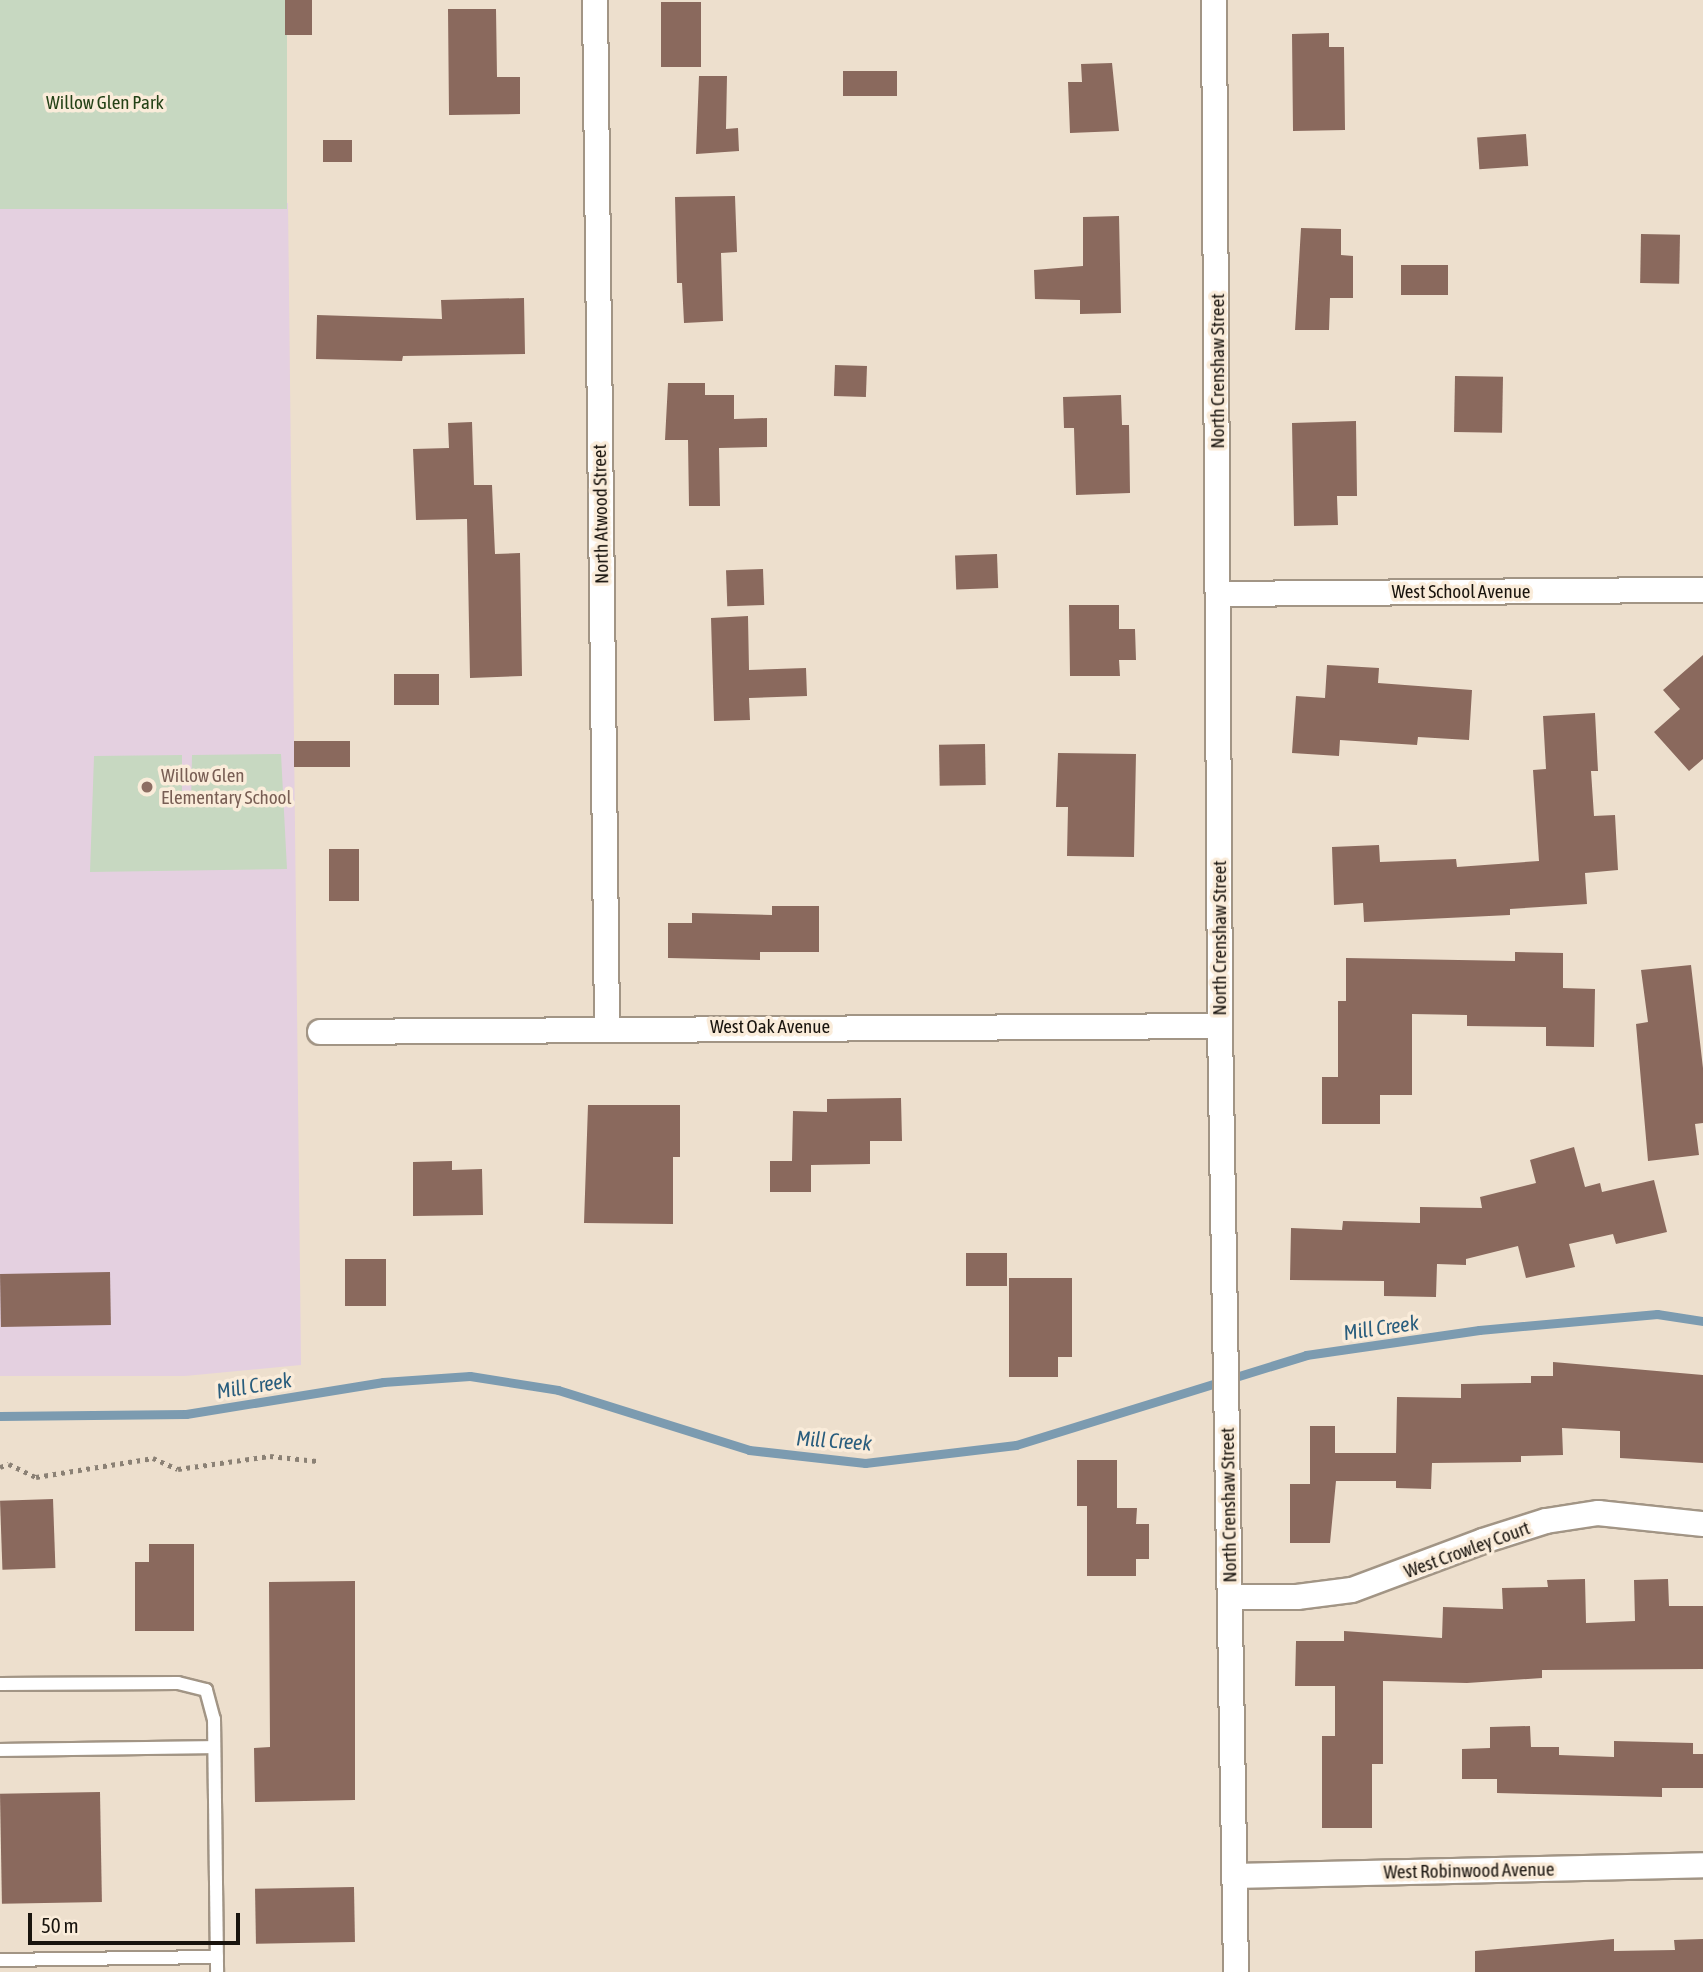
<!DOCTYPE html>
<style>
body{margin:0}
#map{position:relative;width:1703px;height:1972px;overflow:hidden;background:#eddfcd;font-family:"Asap Condensed",sans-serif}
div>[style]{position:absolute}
.education>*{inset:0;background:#e4d0e0}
.green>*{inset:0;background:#c7d8c1;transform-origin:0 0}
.stream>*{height:9px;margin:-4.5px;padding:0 4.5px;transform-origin:4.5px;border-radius:4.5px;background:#7c9bb0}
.building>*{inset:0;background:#8a695d;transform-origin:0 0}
.path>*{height:4.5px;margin-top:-2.25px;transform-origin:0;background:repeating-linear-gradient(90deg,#8b8175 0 3.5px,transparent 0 8.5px)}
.roads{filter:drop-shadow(2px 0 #a29585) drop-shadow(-2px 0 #a29585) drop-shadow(0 2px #a29585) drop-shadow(0 -2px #a29585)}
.lane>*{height:12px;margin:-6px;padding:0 6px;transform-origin:6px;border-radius:6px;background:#fff}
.street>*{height:24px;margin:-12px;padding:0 12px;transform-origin:12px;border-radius:12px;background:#fff}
.dots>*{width:19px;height:19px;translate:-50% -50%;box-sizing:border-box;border:4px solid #faecda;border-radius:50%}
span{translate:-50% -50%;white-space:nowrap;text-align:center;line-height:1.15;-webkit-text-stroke:7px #faecda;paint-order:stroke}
.park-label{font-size:19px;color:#244217}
.street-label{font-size:19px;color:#19140e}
.education-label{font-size:19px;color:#785e54}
.left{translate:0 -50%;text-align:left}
.water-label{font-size:21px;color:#295d7d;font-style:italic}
.scale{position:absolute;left:28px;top:1913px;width:212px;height:32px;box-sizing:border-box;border:4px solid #19140e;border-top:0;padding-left:9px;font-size:21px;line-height:24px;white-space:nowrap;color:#19140e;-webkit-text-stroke:5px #faecda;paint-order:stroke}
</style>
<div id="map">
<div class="education">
<i style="clip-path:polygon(288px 203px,301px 1365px,185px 1376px,0 1376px,0 209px)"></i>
</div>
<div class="green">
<i style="left:0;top:0;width:287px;height:209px"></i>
<i style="clip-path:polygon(281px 754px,287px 869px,90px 872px,94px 756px,182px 755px,182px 805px,191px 806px,192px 755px)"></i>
</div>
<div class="stream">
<i style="left:0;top:1416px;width:186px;rotate:-0.6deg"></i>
<i style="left:186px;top:1414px;width:200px;rotate:-9.2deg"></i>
<i style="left:383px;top:1382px;width:87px;rotate:-3.9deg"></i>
<i style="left:470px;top:1376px;width:89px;rotate:9deg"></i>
<i style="left:558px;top:1390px;width:200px;rotate:17.4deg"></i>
<i style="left:749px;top:1450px;width:117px;rotate:6.4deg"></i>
<i style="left:865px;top:1463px;width:152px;rotate:-6.8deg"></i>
<i style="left:1016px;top:1445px;width:304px;rotate:-17.2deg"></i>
<i style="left:1306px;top:1355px;width:175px;rotate:-8.2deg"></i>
<i style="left:1479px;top:1330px;width:179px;rotate:-5.1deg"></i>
<i style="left:1657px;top:1314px;width:47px;rotate:8.7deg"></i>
</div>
<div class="building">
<i style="left:285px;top:0;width:27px;height:35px"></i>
<i style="left:661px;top:2px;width:40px;height:65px"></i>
<i style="clip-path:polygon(448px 9px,496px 9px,497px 77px,520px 77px,520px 114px,449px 115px)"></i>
<i style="clip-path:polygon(1329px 33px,1329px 47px,1344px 47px,1345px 130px,1293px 131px,1292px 34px)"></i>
<i style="clip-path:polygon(1112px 63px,1119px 131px,1070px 133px,1068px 82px,1082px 82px,1081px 64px)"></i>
<i style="left:897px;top:71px;width:25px;height:54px;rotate:90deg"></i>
<i style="clip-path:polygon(699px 76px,727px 76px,726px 129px,738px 128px,739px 151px,696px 154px)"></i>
<i style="left:1526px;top:134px;width:32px;height:49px;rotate:86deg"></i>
<i style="left:323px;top:140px;width:29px;height:22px"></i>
<i style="clip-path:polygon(735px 196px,737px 252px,721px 253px,723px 321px,684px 323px,682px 283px,677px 283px,675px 197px)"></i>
<i style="clip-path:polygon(1119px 216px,1121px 313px,1080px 314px,1080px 300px,1035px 299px,1034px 270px,1083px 266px,1083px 217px)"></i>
<i style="clip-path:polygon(1301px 228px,1341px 229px,1341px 255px,1353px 256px,1353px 298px,1330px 298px,1329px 330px,1295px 330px)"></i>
<i style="left:1641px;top:234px;width:39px;height:49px;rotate:1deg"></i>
<i style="left:1401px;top:265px;width:47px;height:30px"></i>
<i style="clip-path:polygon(524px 298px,525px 354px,403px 356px,402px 361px,316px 359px,317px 315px,442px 319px,441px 300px)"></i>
<i style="left:835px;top:365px;width:32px;height:31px;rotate:2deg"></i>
<i style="left:1455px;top:376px;width:48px;height:56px;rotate:1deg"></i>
<i style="clip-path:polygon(668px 383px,705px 383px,705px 395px,734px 395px,734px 419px,767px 418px,767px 447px,719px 448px,720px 506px,689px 506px,688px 440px,665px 440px)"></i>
<i style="clip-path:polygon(1121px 395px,1122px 425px,1129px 425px,1130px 493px,1076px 495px,1074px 428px,1064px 428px,1063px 397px)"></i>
<i style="clip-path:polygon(1356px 421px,1357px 496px,1337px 496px,1338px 525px,1294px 526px,1292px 423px)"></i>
<i style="clip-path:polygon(472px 422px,474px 485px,492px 485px,495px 554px,520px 553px,522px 676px,470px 678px,467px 519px,416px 520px,413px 449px,449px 448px,448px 423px)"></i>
<i style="left:997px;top:554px;width:34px;height:42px;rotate:88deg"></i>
<i style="left:763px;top:569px;width:36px;height:37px;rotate:88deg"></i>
<i style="clip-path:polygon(1069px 605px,1119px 605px,1119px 629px,1135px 629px,1136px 660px,1119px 660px,1120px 676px,1070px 676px)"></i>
<i style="clip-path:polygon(748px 616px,749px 670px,806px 668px,807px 696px,749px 698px,750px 720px,714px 721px,711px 618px)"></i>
<i style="clip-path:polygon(1703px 655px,1703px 759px,1689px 771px,1654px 732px,1680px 709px,1663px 690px)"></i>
<i style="clip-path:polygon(1327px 665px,1379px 668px,1378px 683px,1472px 690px,1469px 740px,1418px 737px,1417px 745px,1340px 740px,1339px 756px,1292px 753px,1296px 696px,1325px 698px)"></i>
<i style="left:394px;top:674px;width:45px;height:31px"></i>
<i style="clip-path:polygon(1595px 713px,1598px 771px,1591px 771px,1594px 816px,1615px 815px,1618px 870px,1585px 873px,1587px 904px,1510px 909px,1510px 915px,1364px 922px,1363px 903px,1334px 905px,1332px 847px,1379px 845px,1380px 862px,1456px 859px,1457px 867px,1539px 861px,1533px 770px,1546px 769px,1543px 716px)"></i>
<i style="left:294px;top:741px;width:56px;height:26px"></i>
<i style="left:985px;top:744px;width:41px;height:46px;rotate:89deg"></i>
<i style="clip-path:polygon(1058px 753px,1136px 754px,1134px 857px,1067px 856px,1068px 807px,1056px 807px)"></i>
<i style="left:329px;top:849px;width:30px;height:52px"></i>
<i style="clip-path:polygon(772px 906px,819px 906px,819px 952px,760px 952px,760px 960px,668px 958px,668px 923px,692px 923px,692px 913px,772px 915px)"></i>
<i style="clip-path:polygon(1515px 952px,1563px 953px,1563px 988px,1595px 989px,1594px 1047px,1546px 1046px,1546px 1027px,1467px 1026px,1467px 1015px,1412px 1014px,1412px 1095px,1380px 1095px,1380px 1124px,1322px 1124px,1322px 1077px,1338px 1077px,1338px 1001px,1346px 1001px,1346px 958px,1515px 961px)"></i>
<i style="clip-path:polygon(1691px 965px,1703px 1068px,1703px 1123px,1695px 1124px,1699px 1155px,1648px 1161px,1636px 1024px,1648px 1022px,1641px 970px)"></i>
<i style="clip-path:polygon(901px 1098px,902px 1141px,870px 1141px,870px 1164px,811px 1165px,811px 1192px,770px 1192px,770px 1161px,792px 1161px,793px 1111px,827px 1112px,827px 1099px)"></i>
<i style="clip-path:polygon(588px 1105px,680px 1105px,680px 1157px,673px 1157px,673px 1224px,584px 1223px)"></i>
<i style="clip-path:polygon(1574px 1147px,1585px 1187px,1600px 1183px,1602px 1192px,1654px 1180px,1667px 1232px,1616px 1244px,1613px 1234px,1569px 1244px,1575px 1267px,1526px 1278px,1518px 1246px,1466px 1259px,1466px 1265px,1437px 1264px,1436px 1297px,1384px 1296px,1384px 1281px,1290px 1280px,1291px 1228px,1342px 1230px,1343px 1221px,1420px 1223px,1420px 1207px,1482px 1208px,1480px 1197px,1536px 1183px,1530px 1160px)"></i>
<i style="clip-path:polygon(452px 1161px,452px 1170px,482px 1169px,483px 1215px,413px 1216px,413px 1162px)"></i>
<i style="left:966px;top:1253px;width:41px;height:33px"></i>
<i style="left:345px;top:1259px;width:41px;height:47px"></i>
<i style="left:110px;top:1272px;width:53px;height:110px;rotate:89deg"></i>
<i style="clip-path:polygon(1009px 1278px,1072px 1278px,1072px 1357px,1058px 1357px,1058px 1377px,1009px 1377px)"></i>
<i style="clip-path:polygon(1553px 1362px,1703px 1375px,1703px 1463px,1620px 1458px,1620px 1431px,1562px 1428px,1563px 1455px,1521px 1456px,1521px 1462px,1432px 1463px,1431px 1489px,1396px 1488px,1396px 1481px,1336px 1481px,1330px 1543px,1290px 1543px,1290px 1484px,1310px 1484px,1310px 1426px,1335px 1426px,1335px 1453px,1396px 1453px,1397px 1397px,1461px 1398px,1461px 1384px,1531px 1383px,1531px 1376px,1553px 1376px)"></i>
<i style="clip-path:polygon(1077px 1460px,1117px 1460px,1117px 1508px,1137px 1508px,1136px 1524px,1149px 1524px,1149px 1559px,1136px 1559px,1136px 1576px,1087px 1576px,1087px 1506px,1077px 1506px)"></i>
<i style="left:53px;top:1499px;width:69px;height:53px;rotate:88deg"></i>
<i style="clip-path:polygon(149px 1544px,194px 1544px,194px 1631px,135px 1631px,135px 1562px,149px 1562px)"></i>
<i style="clip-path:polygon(1585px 1579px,1586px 1623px,1635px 1621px,1634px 1580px,1668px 1579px,1669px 1606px,1703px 1606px,1703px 1669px,1542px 1670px,1542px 1678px,1467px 1683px,1383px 1681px,1383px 1764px,1372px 1764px,1372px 1828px,1322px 1828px,1322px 1736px,1335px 1736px,1335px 1686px,1295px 1686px,1296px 1641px,1344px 1641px,1344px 1631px,1442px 1638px,1443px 1607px,1503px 1609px,1502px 1588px,1548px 1587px,1547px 1580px)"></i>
<i style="clip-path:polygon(355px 1581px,355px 1800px,255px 1802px,254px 1748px,270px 1747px,269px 1582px)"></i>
<i style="clip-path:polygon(1530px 1726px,1531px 1747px,1559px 1747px,1559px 1755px,1614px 1757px,1614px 1741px,1693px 1743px,1693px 1754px,1703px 1754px,1703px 1788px,1662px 1788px,1662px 1797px,1497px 1793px,1497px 1779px,1462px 1779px,1462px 1749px,1490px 1748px,1490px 1727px)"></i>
<i style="left:100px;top:1792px;width:110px;height:100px;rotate:89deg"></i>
<i style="left:354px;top:1887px;width:55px;height:99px;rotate:89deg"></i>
<i style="clip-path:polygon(1614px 1939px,1614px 1951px,1675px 1950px,1674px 1940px,1703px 1939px,1703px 1972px,1475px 1972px,1475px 1951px)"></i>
</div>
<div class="path">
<i style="left:0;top:1467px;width:9px;rotate:-18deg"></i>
<i style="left:9px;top:1464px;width:30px;rotate:26deg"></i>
<i style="left:36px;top:1477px;width:119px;rotate:-9.2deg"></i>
<i style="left:153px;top:1458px;width:27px;rotate:24deg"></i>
<i style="left:178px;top:1469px;width:93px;rotate:-8deg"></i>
<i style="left:270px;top:1456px;width:47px;rotate:6.1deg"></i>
</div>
<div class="roads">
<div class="lane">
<i style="left:0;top:1684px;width:178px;rotate:-0.3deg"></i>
<i style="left:178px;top:1683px;width:29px;rotate:14deg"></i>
<i style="left:206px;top:1690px;width:30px;rotate:75deg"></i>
<i style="left:214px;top:1719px;width:253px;rotate:89.3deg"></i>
<i style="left:0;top:1750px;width:214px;rotate:-0.8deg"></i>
<i style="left:0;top:1960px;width:217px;rotate:-0.8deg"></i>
</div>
<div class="street">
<i style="left:595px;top:0;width:1027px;rotate:89.33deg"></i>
<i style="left:1214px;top:0;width:1026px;rotate:89.66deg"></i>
<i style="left:1220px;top:1026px;width:946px;rotate:89.03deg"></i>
<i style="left:1219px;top:594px;width:484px;rotate:-0.5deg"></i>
<i style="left:320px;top:1032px;width:900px;rotate:-0.38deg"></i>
<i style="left:1231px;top:1597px;width:66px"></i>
<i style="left:1297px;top:1597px;width:55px;rotate:-7.3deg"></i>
<i style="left:1352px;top:1590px;width:140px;rotate:-20.5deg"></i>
<i style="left:1483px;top:1541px;width:66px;rotate:-17.6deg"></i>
<i style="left:1546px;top:1521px;width:53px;rotate:-8.7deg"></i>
<i style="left:1598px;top:1513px;width:106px;rotate:6deg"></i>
<i style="left:1235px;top:1876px;width:468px;rotate:-1.3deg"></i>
</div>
</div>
<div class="dots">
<i style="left:147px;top:787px;background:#8d6e63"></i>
</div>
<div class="park-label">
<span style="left:105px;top:103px">Willow Glen Park</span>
</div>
<div class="street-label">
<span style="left:1218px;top:371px;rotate:-90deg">North Crenshaw Street</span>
<span style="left:601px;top:514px;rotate:-91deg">North Atwood Street</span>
<span style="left:1461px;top:592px">West School Avenue</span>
<span style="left:1220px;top:938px;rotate:-90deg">North Crenshaw Street</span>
<span style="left:770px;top:1027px">West Oak Avenue</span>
<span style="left:1229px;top:1505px;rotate:-91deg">North Crenshaw Street</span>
<span style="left:1467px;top:1550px;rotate:-20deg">West Crowley Court</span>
<span style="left:1469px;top:1871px;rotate:-1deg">West Robinwood Avenue</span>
</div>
<div class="education-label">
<span class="left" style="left:161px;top:787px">Willow Glen<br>Elementary School</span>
</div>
<div class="water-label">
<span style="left:1381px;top:1327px;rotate:-8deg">Mill Creek</span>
<span style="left:254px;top:1385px;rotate:-9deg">Mill Creek</span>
<span style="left:834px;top:1440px;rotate:4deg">Mill Creek</span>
</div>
<div class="scale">50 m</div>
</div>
